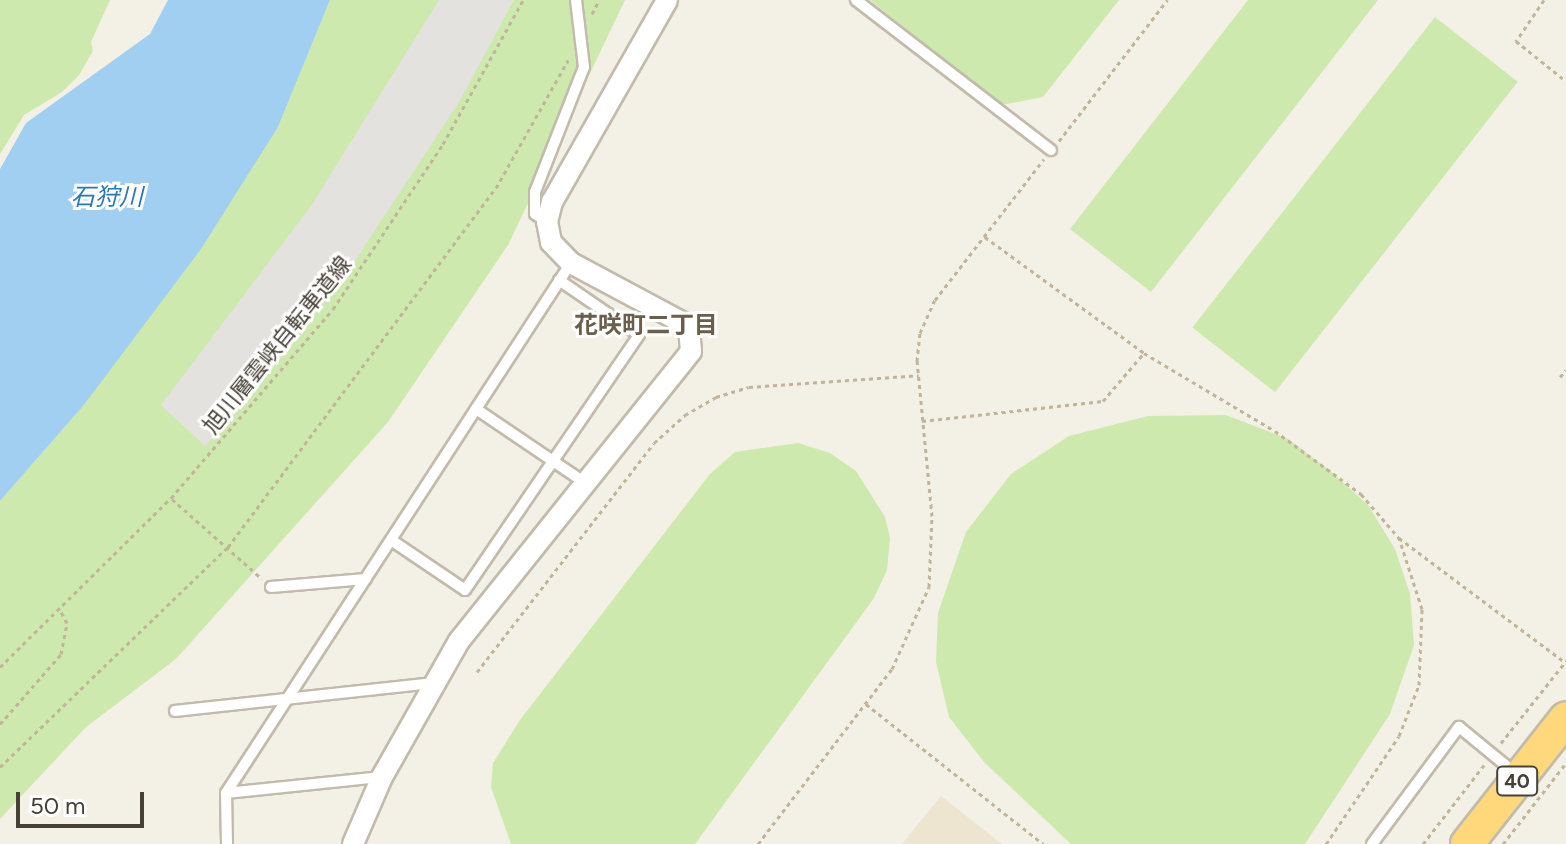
<!DOCTYPE html>
<meta charset="utf-8">
<style>
body{margin:0}
#map{position:relative;width:1566px;height:844px;overflow:hidden;background:#f3f0e6;font-family:Figtree,"Noto Sans JP",sans-serif}
div>[style]{position:absolute}
.education>*{inset:0;background:#ede5cf}
.green>*{inset:0;background:#cde9ad;transform-origin:0 0}
.parking>*{inset:0;background:#e4e2de}
.water>*{inset:0;background:#a0cff2}
.path>*{height:3px;margin-top:-1.5px;transform-origin:0;background:repeating-linear-gradient(90deg,#c1b499 0 4px,transparent 0 8px)}
.roads{filter:drop-shadow(2px 0 #c2bbab) drop-shadow(-2px 0 #c2bbab) drop-shadow(0 2px #c2bbab) drop-shadow(0 -2px #c2bbab)}
.service>*{height:10px;margin:-5px;padding:0 5px;transform-origin:5px;border-radius:5px;background:#fff}
.minor>*{height:20px;margin:-10px;padding:0 10px;transform-origin:10px;border-radius:10px;background:#fff}
.trunk>*{height:32px;margin:-16px;padding:0 16px;transform-origin:16px;border-radius:16px;background:#ffd87c}
span{translate:-50% -50%;white-space:nowrap;text-align:center;line-height:1.15;-webkit-text-stroke:6px #fff;paint-order:stroke}
.shield-label span{padding:2px 6px;background:#fff;border:2px solid;border-radius:6px;-webkit-text-stroke-width:0}
.shield-label{font-size:20px;color:#464035;font-weight:700}
.street-label{font-size:22px;color:#464035}
.water-label{font-size:24px;color:#2b79b6;font-style:italic}
.neighbourhood-label{font-size:24px;color:#6a5e4c;font-weight:700}
.scale{position:absolute;left:16px;top:792px;width:128px;height:36px;box-sizing:border-box;border:4px solid #464035;border-top:0;padding-left:10px;font-size:24px;line-height:28px;white-space:nowrap;color:#464035;-webkit-text-stroke:6px #fff;paint-order:stroke}
</style>
<div id="map">
<div class="education">
<i style="clip-path:polygon(941px 796px,1002px 844px,902px 844px)"></i>
</div>
<div class="green">
<i style="clip-path:polygon(0 0,110px 0,91px 42px,93px 51px,79px 75px,62px 92px,24px 115px,0 154px)"></i>
<i style="clip-path:polygon(330px 0,625px 0,508px 245px,388px 422px,176px 659px,86px 727px,0 819px,0 501px,83px 406px,278px 127px)"></i>
<i style="clip-path:polygon(870px 0,1119px 0,1043px 97px,1001px 105px)"></i>
<i style="clip-path:polygon(1248px 0,1378px 0,1151px 292px,1070px 229px)"></i>
<i style="left:1435px;top:17px;width:105px;height:394px;rotate:38deg"></i>
<i style="clip-path:polygon(1226px 415px,1288px 439px,1329px 470px,1368px 505px,1395px 549px,1410px 594px,1414px 645px,1390px 714px,1305px 844px,1071px 844px,984px 762px,949px 717px,936px 662px,938px 613px,966px 532px,1011px 474px,1069px 436px,1148px 416px)"></i>
<i style="clip-path:polygon(798px 443px,830px 453px,856px 471px,885px 517px,890px 538px,887px 570px,874px 598px,695px 844px,511px 844px,491px 787px,493px 763px,520px 720px,710px 474px,735px 452px)"></i>
</div>
<div class="parking">
<i style="clip-path:polygon(439px 0,514px 0,459px 102px,351px 267px,253px 394px,205px 446px,161px 405px,311px 206px)"></i>
</div>
<div class="water">
<i style="clip-path:polygon(168px 0,330px 0,278px 127px,201px 249px,83px 406px,0 501px,0 169px,26px 123px,150px 34px)"></i>
</div>
<div class="path">
<i style="left:1544px;top:0;width:50px;rotate:124.3deg"></i>
<i style="left:1516px;top:41px;width:64px;rotate:38.7deg"></i>
<i style="left:592px;top:14px;width:16px;rotate:-63deg"></i>
<i style="left:1059px;top:141px;width:178px;rotate:-52.5deg"></i>
<i style="left:985px;top:237px;width:197px;rotate:36.1deg"></i>
<i style="left:1144px;top:353px;width:152px;rotate:30.8deg"></i>
<i style="left:1275px;top:431px;width:107px;rotate:36.2deg"></i>
<i style="left:1361px;top:494px;width:58px;rotate:49.2deg"></i>
<i style="left:1399px;top:538px;width:207px;rotate:36.8deg"></i>
<i style="left:1560px;top:377px;width:9px;rotate:-49deg"></i>
<i style="left:922px;top:421px;width:182px;rotate:-6.3deg"></i>
<i style="left:1103px;top:401px;width:63px;rotate:-49.5deg"></i>
<i style="left:172px;top:499px;width:120px;rotate:41.6deg"></i>
<i style="left:0;top:667px;width:240px;rotate:-44.7deg"></i>
<i style="left:171px;top:498px;width:249px;rotate:-49.4deg"></i>
<i style="left:333px;top:309px;width:198px;rotate:-56.3deg"></i>
<i style="left:443px;top:144px;width:165px;rotate:-60.9deg"></i>
<i style="left:477px;top:672px;width:289px;rotate:-52.3deg"></i>
<i style="left:654px;top:443px;width:42px;rotate:-42.1deg"></i>
<i style="left:685px;top:415px;width:36px;rotate:-30deg"></i>
<i style="left:716px;top:397px;width:34px;rotate:-17deg"></i>
<i style="left:749px;top:387px;width:170px;rotate:-4deg"></i>
<i style="left:866px;top:704px;width:226px;rotate:38.3deg"></i>
<i style="left:0;top:724px;width:93px;rotate:-48.9deg"></i>
<i style="left:61px;top:654px;width:32px;rotate:-79deg"></i>
<i style="left:67px;top:623px;width:15px;rotate:-118deg"></i>
<i style="left:1501px;top:743px;width:105px;rotate:-51.6deg"></i>
<i style="left:0;top:767px;width:317px;rotate:-44deg"></i>
<i style="left:228px;top:547px;width:448px;rotate:-53.3deg"></i>
<i style="left:496px;top:188px;width:147px;rotate:-60.6deg"></i>
<i style="left:758px;top:844px;width:220px;rotate:-52.6deg"></i>
<i style="left:892px;top:669px;width:90px;rotate:-65.7deg"></i>
<i style="left:929px;top:587px;width:71px;rotate:-87.6deg"></i>
<i style="left:932px;top:516px;width:156px;rotate:-95.5deg"></i>
<i style="left:917px;top:361px;width:28px;rotate:-84deg"></i>
<i style="left:920px;top:333px;width:36px;rotate:-66deg"></i>
<i style="left:935px;top:300px;width:178px;rotate:-52.3deg"></i>
<i style="left:1326px;top:844px;width:130px;rotate:-55.9deg"></i>
<i style="left:1399px;top:736px;width:55px;rotate:-68.6deg"></i>
<i style="left:1419px;top:685px;width:76px;rotate:-87.7deg"></i>
<i style="left:1422px;top:609px;width:75px;rotate:-107.9deg"></i>
<i style="left:1423px;top:844px;width:100px;rotate:-52.3deg"></i>
<i style="left:1503px;top:844px;width:103px;rotate:-52.1deg"></i>
</div>
<div class="roads">
<div class="service">
<i style="left:856px;top:0;width:246px;rotate:37.6deg"></i>
<i style="left:547px;top:222px;width:14px;rotate:-146deg"></i>
<i style="left:535px;top:214px;width:22px;rotate:-90deg"></i>
<i style="left:535px;top:192px;width:134px;rotate:-68.6deg"></i>
<i style="left:584px;top:67px;width:67px;rotate:-96.8deg"></i>
<i style="left:476px;top:409px;width:130px;rotate:34.1deg"></i>
<i style="left:391px;top:540px;width:89px;rotate:34deg"></i>
<i style="left:465px;top:590px;width:309px;rotate:-55.7deg"></i>
<i style="left:639px;top:335px;width:97px;rotate:-145.5deg"></i>
<i style="left:271px;top:587px;width:95px;rotate:-4.8deg"></i>
<i style="left:175px;top:711px;width:258px;rotate:-6.2deg"></i>
<i style="left:226px;top:793px;width:157px;rotate:-5.9deg"></i>
<i style="left:227px;top:844px;width:51px;rotate:-91.1deg"></i>
<i style="left:226px;top:793px;width:632px;rotate:-56.94deg"></i>
<i style="left:1372px;top:844px;width:146px;rotate:-53.4deg"></i>
<i style="left:1459px;top:727px;width:72px;rotate:39.4deg"></i>
</div>
<div class="minor">
<i style="left:353px;top:844px;width:73px;rotate:-66.6deg"></i>
<i style="left:382px;top:777px;width:156px;rotate:-60.5deg"></i>
<i style="left:459px;top:641px;width:371px;rotate:-51.3deg"></i>
<i style="left:691px;top:351px;width:25px;rotate:-95deg"></i>
<i style="left:689px;top:326px;width:134px;rotate:-151.9deg"></i>
<i style="left:571px;top:263px;width:29px;rotate:-134deg"></i>
<i style="left:551px;top:242px;width:20px;rotate:-101deg"></i>
<i style="left:547px;top:222px;width:21px;rotate:-76deg"></i>
<i style="left:552px;top:202px;width:232px;rotate:-60.3deg"></i>
</div>
<div class="trunk">
<i style="left:1467px;top:844px;width:160px;rotate:-51.8deg"></i>
</div>
</div>
<div class="shield-label">
<span style="left:1517px;top:781px">40</span>
</div>
<div class="street-label">
<span style="left:277px;top:345px;rotate:-51deg">旭川層雲峡自転車道線</span>
</div>
<div class="water-label">
<span style="left:107px;top:197px">石狩川</span>
</div>
<div class="neighbourhood-label">
<span style="left:646px;top:325px">花咲町二丁目</span>
</div>
<div class="scale">50 m</div>
</div>
